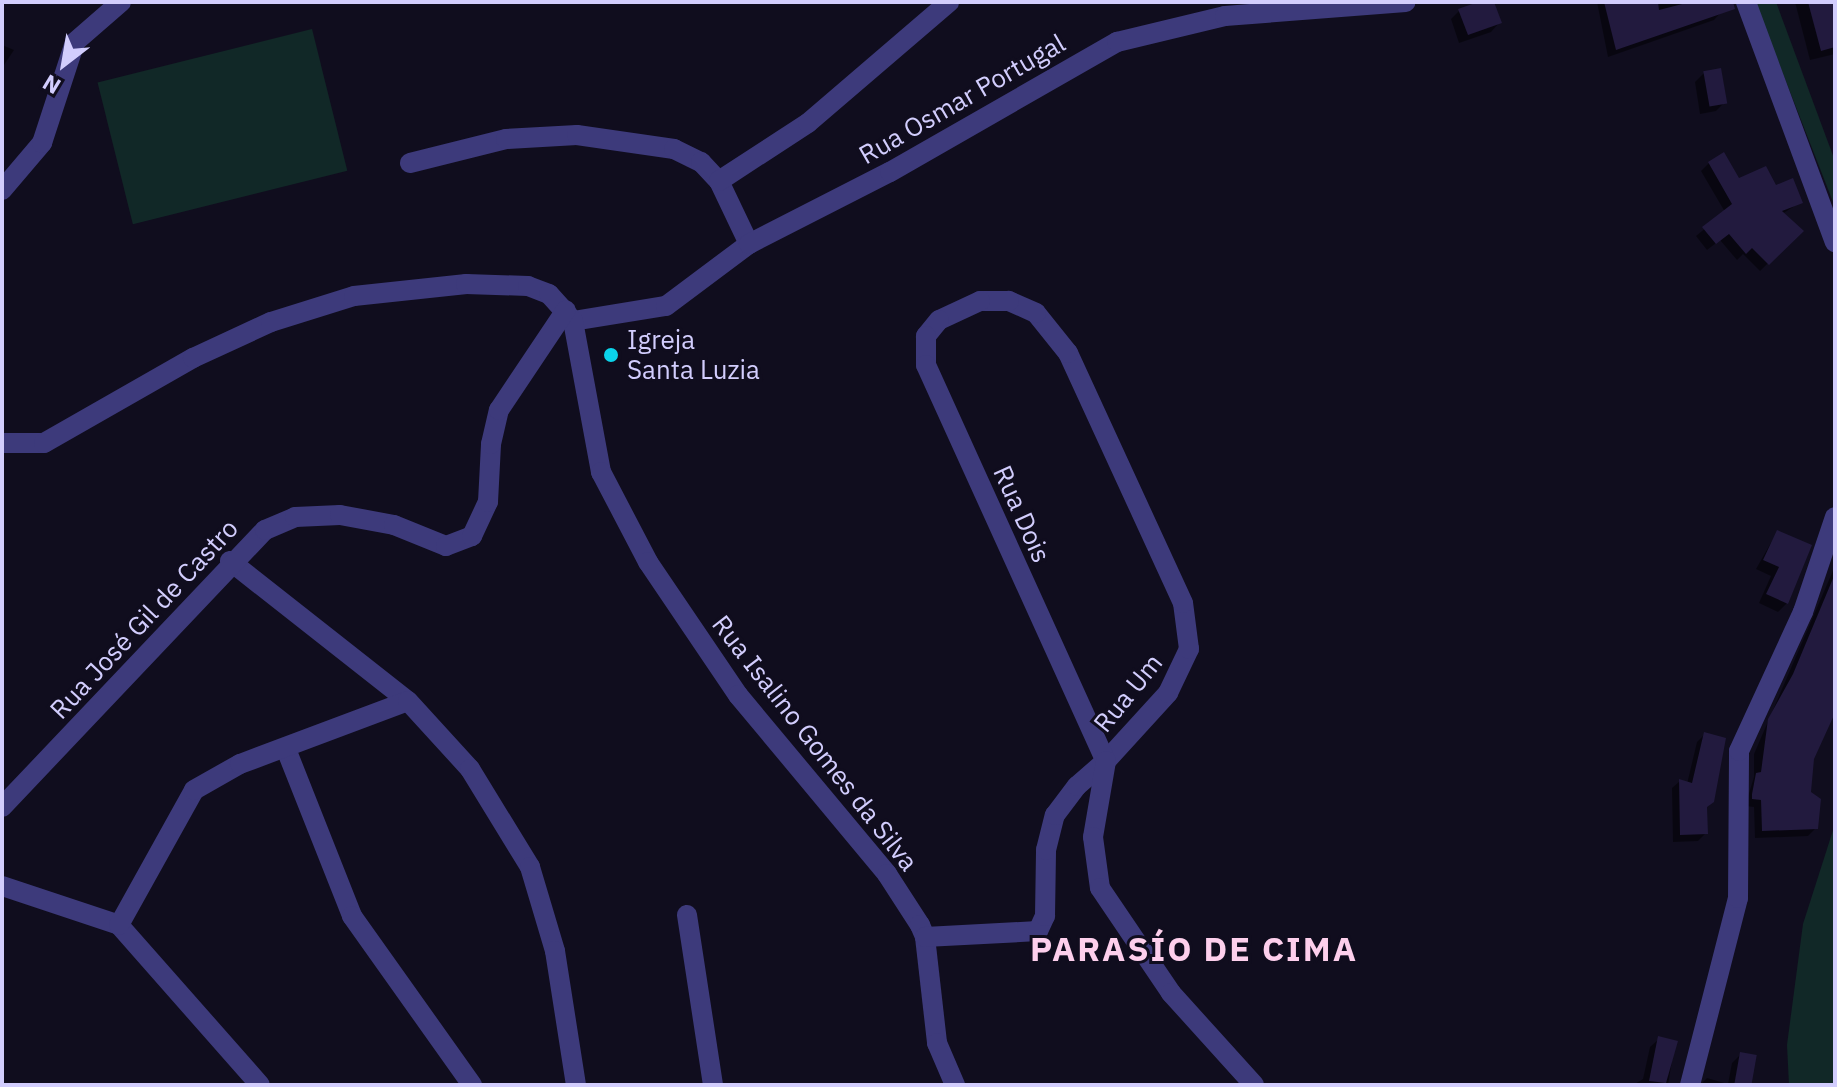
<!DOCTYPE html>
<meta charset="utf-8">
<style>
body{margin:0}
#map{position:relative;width:1837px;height:1087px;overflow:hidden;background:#100d1e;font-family:"IBM Plex Sans",sans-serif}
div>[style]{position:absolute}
.green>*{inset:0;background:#112827;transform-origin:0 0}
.shadow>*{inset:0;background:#0007}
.building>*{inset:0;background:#221a3e;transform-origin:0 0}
.minor>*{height:20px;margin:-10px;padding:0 10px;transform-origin:10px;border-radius:10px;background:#3d3a7b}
.dots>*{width:22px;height:22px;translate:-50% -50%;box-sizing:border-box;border:4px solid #100d1e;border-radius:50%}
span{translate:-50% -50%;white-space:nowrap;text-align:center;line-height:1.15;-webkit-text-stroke:6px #100d1e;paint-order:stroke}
.street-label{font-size:26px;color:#d2cdfd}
.poi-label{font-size:26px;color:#d2cdfd}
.left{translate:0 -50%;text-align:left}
.district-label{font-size:34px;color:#fdcfec;font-weight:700;letter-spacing:2px}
.frame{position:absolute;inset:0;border:4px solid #d2cdfd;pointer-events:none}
.north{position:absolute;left:24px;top:24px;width:80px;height:80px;-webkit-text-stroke:6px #100d1e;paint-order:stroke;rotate:211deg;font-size:22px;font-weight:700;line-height:32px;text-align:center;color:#d2cdfd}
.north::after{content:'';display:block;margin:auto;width:28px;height:36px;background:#d2cdfd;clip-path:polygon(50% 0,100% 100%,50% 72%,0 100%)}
</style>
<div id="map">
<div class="green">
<i style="clip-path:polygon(1755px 2px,1776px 2px,1835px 161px,1835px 207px)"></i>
<i style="left:312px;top:29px;width:146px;height:221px;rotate:76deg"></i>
<i style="clip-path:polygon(1835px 824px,1835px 1085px,1789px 1085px,1787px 1045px,1803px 924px)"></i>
</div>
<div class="shadow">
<i style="clip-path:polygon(1492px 2px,1499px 23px,1491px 32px,1459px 43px,1451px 19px,1459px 11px)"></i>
<i style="clip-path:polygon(1597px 2px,1720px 2px,1722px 11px,1714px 20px,1608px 57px)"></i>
<i style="clip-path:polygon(1795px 2px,1835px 2px,1835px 54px,1810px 60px)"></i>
<i style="clip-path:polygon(2px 45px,14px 50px,2px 68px)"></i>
<i style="clip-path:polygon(1704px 73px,1725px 102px,1716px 111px,1700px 114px,1695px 82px)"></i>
<i style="clip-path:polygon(1709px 163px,1738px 181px,1775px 187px,1801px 202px,1782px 214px,1801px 231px,1760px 271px,1743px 254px,1737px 260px,1720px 240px,1707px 250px,1696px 236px,1725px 212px,1701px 171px)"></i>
<i style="clip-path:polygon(1777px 532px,1787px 603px,1778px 612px,1759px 603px,1771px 576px,1756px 569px)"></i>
<i style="clip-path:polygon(1835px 566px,1835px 662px,1830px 674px,1835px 677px,1829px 689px,1835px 709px,1813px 759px,1809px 793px,1816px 828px,1808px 836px,1755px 838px,1754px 807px,1745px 806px,1754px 777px,1754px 754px)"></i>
<i style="clip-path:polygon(1704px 735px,1706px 833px,1698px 841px,1673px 842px,1672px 788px,1680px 781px,1687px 784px,1697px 742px)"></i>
<i style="clip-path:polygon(1659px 1039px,1675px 1042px,1668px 1085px,1633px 1085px,1643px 1079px,1650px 1047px)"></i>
<i style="clip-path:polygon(1741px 1054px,1751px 1085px,1700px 1085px,1707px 1078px,1728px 1084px,1732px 1063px)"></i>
</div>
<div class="building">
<i style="clip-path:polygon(1478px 2px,1494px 2px,1502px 23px,1468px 35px,1458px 9px)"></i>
<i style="clip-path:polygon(1604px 2px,1658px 2px,1659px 10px,1690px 2px,1733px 2px,1735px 9px,1616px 50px)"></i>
<i style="clip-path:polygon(1808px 2px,1835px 2px,1835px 47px,1821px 51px)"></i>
<i style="left:1721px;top:68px;width:36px;height:18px;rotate:80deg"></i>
<i style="clip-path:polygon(1724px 152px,1739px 178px,1766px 166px,1776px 185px,1793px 178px,1803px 203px,1782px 211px,1804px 231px,1769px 265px,1752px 248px,1746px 254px,1729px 234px,1716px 244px,1702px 227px,1732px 204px,1708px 162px)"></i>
<i style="clip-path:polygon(1777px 530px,1812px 545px,1788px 604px,1766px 594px,1779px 567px,1763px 560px)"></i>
<i style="clip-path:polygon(1834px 576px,1835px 713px,1814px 759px,1811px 792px,1821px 799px,1818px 829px,1762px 831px,1761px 800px,1752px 799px,1752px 794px,1756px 773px,1761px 772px,1768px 719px,1793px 674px)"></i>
<i style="clip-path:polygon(1704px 732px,1726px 738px,1714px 802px,1707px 807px,1708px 834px,1680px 835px,1679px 779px,1692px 783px)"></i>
<i style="clip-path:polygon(1658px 1036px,1678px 1041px,1666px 1083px,1649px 1081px)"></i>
<i style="left:1740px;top:1052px;width:17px;height:34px;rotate:10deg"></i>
</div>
<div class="minor">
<i style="left:1746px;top:2px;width:256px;rotate:69.7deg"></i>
<i style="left:410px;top:163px;width:99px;rotate:-14deg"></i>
<i style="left:506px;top:139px;width:71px;rotate:-3.2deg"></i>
<i style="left:577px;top:135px;width:98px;rotate:8.2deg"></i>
<i style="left:674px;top:149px;width:30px;rotate:26deg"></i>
<i style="left:701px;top:162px;width:26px;rotate:47deg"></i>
<i style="left:2px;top:190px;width:62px;rotate:-49.6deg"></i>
<i style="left:42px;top:143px;width:106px;rotate:-71.9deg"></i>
<i style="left:75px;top:42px;width:61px;rotate:-41deg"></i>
<i style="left:749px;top:244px;width:70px;rotate:-115.5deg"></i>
<i style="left:719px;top:181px;width:106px;rotate:-33.1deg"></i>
<i style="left:808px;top:123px;width:186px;rotate:-40.6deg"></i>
<i style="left:573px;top:321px;width:94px;rotate:-9.2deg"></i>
<i style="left:666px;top:306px;width:104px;rotate:-36.8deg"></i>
<i style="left:749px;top:244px;width:158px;rotate:-27.1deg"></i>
<i style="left:890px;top:172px;width:262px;rotate:-29.8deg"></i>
<i style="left:1117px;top:42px;width:111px;rotate:-13.5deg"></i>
<i style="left:1225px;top:16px;width:181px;rotate:-4.4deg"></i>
<i style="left:2px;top:443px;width:42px"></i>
<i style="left:44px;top:443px;width:172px;rotate:-29.7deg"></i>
<i style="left:193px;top:358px;width:86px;rotate:-24.8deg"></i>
<i style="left:271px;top:322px;width:87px;rotate:-17.4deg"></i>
<i style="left:354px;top:296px;width:113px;rotate:-6.1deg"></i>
<i style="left:466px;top:284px;width:62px;rotate:1.8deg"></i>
<i style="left:528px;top:286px;width:22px;rotate:21deg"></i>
<i style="left:549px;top:294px;width:36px;rotate:48deg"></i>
<i style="left:573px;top:321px;width:154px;rotate:79.5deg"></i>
<i style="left:601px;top:472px;width:102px;rotate:62.4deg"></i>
<i style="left:648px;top:562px;width:161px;rotate:55.9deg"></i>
<i style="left:738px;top:695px;width:233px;rotate:50.2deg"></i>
<i style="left:887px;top:874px;width:61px;rotate:57.1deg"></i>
<i style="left:920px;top:925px;width:13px;rotate:67deg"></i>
<i style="left:925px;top:937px;width:107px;rotate:83.5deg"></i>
<i style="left:937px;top:1043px;width:46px;rotate:66.8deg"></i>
<i style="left:230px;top:561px;width:226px;rotate:38.2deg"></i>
<i style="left:286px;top:749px;width:180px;rotate:68.4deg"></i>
<i style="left:352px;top:916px;width:207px;rotate:54.6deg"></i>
<i style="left:2px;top:807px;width:382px;rotate:-46.5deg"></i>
<i style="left:265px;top:530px;width:33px;rotate:-23deg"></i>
<i style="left:295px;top:517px;width:45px;rotate:-2.5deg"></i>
<i style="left:340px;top:515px;width:55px;rotate:10.5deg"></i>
<i style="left:394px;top:525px;width:56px;rotate:22deg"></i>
<i style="left:446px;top:546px;width:28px;rotate:-21deg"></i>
<i style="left:472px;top:536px;width:38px;rotate:-65deg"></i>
<i style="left:488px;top:502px;width:58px;rotate:-87deg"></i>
<i style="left:491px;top:444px;width:35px;rotate:-77deg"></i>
<i style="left:499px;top:410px;width:120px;rotate:-56.2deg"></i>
<i style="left:2px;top:886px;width:123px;rotate:18.4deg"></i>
<i style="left:119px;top:925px;width:213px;rotate:48.6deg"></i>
<i style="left:687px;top:915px;width:172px;rotate:81.3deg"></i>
<i style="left:119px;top:925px;width:154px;rotate:-60.9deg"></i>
<i style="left:194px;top:790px;width:53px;rotate:-29.5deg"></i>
<i style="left:240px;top:764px;width:179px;rotate:-20.6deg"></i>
<i style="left:408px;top:701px;width:92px;rotate:47.6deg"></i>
<i style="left:470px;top:769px;width:115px;rotate:58.5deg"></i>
<i style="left:530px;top:867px;width:88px;rotate:73.4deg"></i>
<i style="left:555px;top:951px;width:136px;rotate:81.1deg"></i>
<i style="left:925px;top:937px;width:113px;rotate:-3deg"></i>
<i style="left:1038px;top:931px;width:17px;rotate:-65deg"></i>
<i style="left:1045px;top:916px;width:66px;rotate:-89.1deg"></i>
<i style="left:1046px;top:850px;width:36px;rotate:-76deg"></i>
<i style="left:1055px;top:815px;width:36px;rotate:-53deg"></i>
<i style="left:1077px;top:786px;width:38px;rotate:-41deg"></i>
<i style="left:1106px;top:761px;width:92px;rotate:-47.6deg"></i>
<i style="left:1168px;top:693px;width:49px;rotate:-64.5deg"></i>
<i style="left:1189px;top:649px;width:46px;rotate:-97.4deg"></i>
<i style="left:1183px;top:603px;width:275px;rotate:-114.7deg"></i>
<i style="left:1068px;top:353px;width:51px;rotate:-128.7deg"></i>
<i style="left:1036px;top:313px;width:30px;rotate:-156deg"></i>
<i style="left:1009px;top:301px;width:29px;rotate:180deg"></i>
<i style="left:980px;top:301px;width:45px;rotate:155.1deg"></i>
<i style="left:939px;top:320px;width:21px;rotate:129deg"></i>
<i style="left:926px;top:336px;width:29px;rotate:90deg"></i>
<i style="left:926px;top:365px;width:435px;rotate:65.6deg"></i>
<i style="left:1106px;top:761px;width:77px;rotate:99.7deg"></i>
<i style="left:1093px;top:837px;width:51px;rotate:82.2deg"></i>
<i style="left:1100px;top:888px;width:127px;rotate:55.9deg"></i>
<i style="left:1171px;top:993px;width:124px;rotate:47.9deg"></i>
<i style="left:1690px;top:1085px;width:193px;rotate:-75.6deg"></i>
<i style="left:1738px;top:898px;width:147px;rotate:-89.6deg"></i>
<i style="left:1739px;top:751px;width:153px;rotate:-65.3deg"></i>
<i style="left:1803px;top:612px;width:100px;rotate:-71.4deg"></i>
</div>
<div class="dots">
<i style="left:611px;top:355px;background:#0bd4eb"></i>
</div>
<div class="street-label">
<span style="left:962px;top:99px;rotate:-30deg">Rua Osmar Portugal</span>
<span style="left:1022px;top:514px;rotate:66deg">Rua Dois</span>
<span style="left:144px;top:619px;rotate:-47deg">Rua José Gil de Castro</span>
<span style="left:1128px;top:693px;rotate:-51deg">Rua Um</span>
<span style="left:815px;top:743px;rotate:52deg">Rua Isalino Gomes da Silva</span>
</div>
<div class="poi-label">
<span class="left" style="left:627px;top:355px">Igreja<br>Santa Luzia</span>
</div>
<div class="district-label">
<span style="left:1194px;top:949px">PARASÍO DE CIMA</span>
</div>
<div class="frame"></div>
<div class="north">N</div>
</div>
